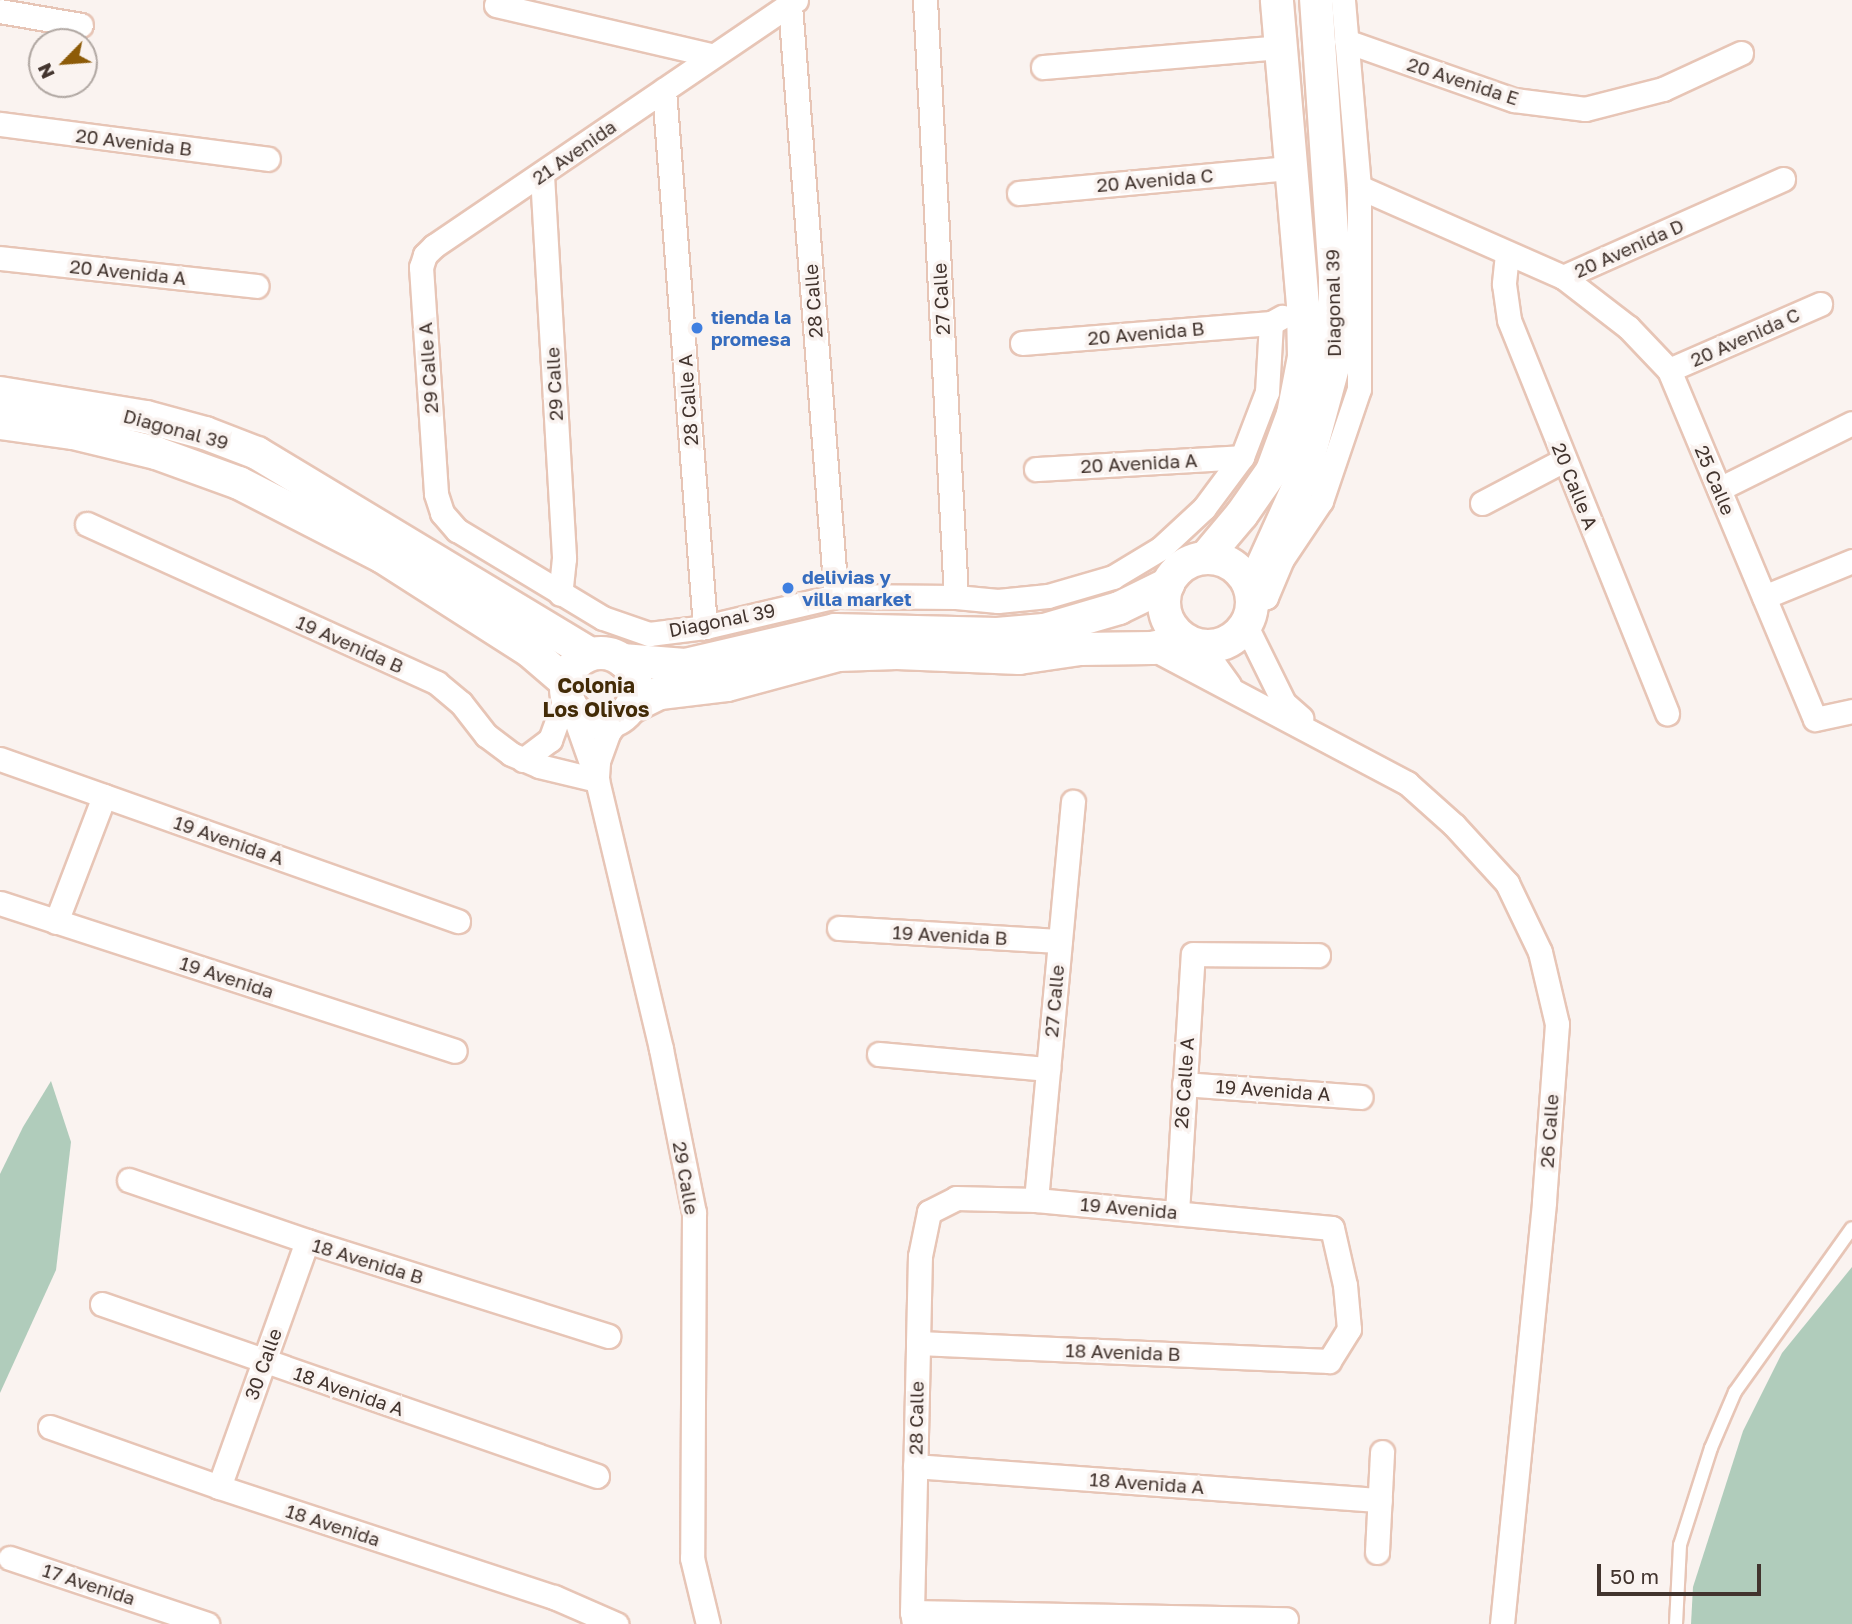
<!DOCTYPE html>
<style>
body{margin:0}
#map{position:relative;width:1852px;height:1624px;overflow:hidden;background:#faf3f0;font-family:"Golos Text",sans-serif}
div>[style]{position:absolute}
.green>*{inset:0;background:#b0ccbb}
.roads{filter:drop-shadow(2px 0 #e7c5b6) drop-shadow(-2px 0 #e7c5b6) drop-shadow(0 2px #e7c5b6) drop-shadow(0 -2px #e7c5b6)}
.lane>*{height:12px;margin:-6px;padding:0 6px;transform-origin:6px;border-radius:6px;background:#fff}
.street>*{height:23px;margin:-11.5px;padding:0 11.5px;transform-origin:11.5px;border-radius:11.5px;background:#fff}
.secondary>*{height:32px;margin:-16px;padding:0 16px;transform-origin:16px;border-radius:16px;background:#fff}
.secondary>.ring{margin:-16px;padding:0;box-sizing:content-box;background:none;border:32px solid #fff;border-radius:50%}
.dots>*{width:19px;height:19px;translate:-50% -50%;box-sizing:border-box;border:4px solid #faf3f0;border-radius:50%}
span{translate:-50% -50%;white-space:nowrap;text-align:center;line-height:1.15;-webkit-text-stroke:7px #faf3f0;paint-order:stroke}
.street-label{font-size:19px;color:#42342e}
.shop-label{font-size:19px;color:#366cbe;font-weight:700}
.left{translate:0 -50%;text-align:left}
.neighbourhood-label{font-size:21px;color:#432b07;font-weight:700}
.north{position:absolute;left:28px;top:28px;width:70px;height:70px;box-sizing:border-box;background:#faf3f0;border:2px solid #b0a7a2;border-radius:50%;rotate:245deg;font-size:19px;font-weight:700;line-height:28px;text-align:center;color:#42342e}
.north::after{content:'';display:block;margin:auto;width:24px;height:32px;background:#8d5b08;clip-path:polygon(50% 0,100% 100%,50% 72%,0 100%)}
.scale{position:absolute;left:1597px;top:1564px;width:164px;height:32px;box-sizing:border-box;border:4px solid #42342e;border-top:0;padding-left:9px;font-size:21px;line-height:24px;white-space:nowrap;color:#42342e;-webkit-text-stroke:5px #faf3f0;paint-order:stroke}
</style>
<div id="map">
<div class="green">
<i style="clip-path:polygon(51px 1081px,71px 1142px,56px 1270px,0 1393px,0 1174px,23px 1127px)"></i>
<i style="clip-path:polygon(1852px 1267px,1852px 1624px,1691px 1624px,1693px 1587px,1743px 1431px,1782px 1353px)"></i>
</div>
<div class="roads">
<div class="lane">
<i style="left:1676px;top:1624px;width:79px;rotate:-87.1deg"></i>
<i style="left:1680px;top:1545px;width:102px;rotate:-72.3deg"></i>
<i style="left:1711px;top:1448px;width:61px;rotate:-66.8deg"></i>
<i style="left:1735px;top:1392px;width:201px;rotate:-54.5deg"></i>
</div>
<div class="street">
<i style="left:796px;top:0;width:438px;rotate:145.8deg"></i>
<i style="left:434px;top:246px;width:13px;rotate:135deg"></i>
<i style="left:425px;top:255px;width:13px;rotate:108deg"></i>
<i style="left:421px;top:267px;width:227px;rotate:86.2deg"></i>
<i style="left:436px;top:494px;width:20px;rotate:72deg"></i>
<i style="left:442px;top:513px;width:23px;rotate:49deg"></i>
<i style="left:457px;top:530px;width:170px;rotate:31.1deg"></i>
<i style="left:603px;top:618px;width:49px;rotate:19.2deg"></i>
<i style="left:649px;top:634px;width:56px;rotate:-7.1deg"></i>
<i style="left:705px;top:627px;width:135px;rotate:-13.3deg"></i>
<i style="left:836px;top:596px;width:120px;rotate:0.5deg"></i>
<i style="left:956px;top:597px;width:42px;rotate:5.4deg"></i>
<i style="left:998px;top:601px;width:50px;rotate:-5.7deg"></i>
<i style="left:1048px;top:596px;width:68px;rotate:-16.3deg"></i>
<i style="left:1113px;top:577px;width:56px;rotate:-31.1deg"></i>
<i style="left:1161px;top:548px;width:59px;rotate:-42.9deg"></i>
<i style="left:1204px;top:508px;width:64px;rotate:-53.3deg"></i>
<i style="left:1242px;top:457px;width:70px;rotate:-69deg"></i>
<i style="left:1267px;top:392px;width:69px;rotate:-86.7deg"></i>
<i style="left:925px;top:0;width:598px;rotate:87.03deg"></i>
<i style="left:496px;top:5px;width:221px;rotate:13.1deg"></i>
<i style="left:790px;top:5px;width:593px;rotate:85.55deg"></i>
<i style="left:0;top:11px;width:82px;rotate:9.8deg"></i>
<i style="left:1346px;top:41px;width:178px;rotate:19.4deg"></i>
<i style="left:1514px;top:100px;width:72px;rotate:7.2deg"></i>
<i style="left:1585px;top:109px;width:81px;rotate:-14.4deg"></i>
<i style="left:1663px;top:89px;width:86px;rotate:-24.8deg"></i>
<i style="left:1043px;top:67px;width:238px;rotate:-4.8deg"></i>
<i style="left:664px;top:90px;width:539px;rotate:85.63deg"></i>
<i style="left:0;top:124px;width:270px;rotate:7.4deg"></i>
<i style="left:542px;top:175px;width:384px;rotate:86.7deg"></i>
<i style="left:564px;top:558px;width:36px;rotate:96deg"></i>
<i style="left:1359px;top:187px;width:223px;rotate:23.8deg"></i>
<i style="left:1563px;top:277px;width:82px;rotate:37.6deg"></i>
<i style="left:1628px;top:327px;width:59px;rotate:46.4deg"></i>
<i style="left:1669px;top:370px;width:378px;rotate:67.3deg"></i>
<i style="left:1815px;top:719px;width:38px;rotate:-12deg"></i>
<i style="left:1019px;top:193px;width:273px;rotate:-5.3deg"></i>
<i style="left:1507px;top:254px;width:30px;rotate:96deg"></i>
<i style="left:1504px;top:284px;width:36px;rotate:82deg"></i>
<i style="left:1509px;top:320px;width:424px;rotate:68.1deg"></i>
<i style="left:0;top:258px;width:258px;rotate:6.2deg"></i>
<i style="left:1563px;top:277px;width:241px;rotate:-24deg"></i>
<i style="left:1022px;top:343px;width:250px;rotate:-4.6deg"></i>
<i style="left:1271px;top:323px;width:13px;rotate:-29deg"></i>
<i style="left:1669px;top:370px;width:165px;rotate:-23.6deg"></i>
<i style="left:1036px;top:469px;width:206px;rotate:-3.3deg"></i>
<i style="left:1719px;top:489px;width:148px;rotate:-26.4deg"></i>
<i style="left:1482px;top:503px;width:93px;rotate:-27.7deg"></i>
<i style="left:87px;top:524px;width:384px;rotate:24.4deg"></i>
<i style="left:437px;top:683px;width:31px;rotate:40deg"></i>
<i style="left:461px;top:703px;width:41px;rotate:52deg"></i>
<i style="left:486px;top:735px;width:31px;rotate:37deg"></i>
<i style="left:511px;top:754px;width:30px;rotate:23deg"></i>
<i style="left:539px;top:766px;width:60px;rotate:13.6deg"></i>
<i style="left:1764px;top:597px;width:95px;rotate:-22.2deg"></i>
<i style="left:1253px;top:602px;width:14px;rotate:-21deg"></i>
<i style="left:1266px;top:597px;width:41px;rotate:-67.2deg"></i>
<i style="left:1282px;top:559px;width:70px;rotate:-56.1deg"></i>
<i style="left:1321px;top:501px;width:118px;rotate:-71.3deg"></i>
<i style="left:1359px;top:389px;width:202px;rotate:-90deg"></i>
<i style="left:1359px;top:187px;width:188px;rotate:-94.9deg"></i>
<i style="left:1246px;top:626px;width:86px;rotate:63.7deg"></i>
<i style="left:1284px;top:703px;width:23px;rotate:41deg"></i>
<i style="left:1201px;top:646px;width:48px;rotate:54.3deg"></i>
<i style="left:1152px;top:648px;width:289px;rotate:27.9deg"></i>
<i style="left:1407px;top:783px;width:63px;rotate:41.8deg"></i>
<i style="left:1454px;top:825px;width:79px;rotate:47.6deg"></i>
<i style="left:1507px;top:883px;width:76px;rotate:64.4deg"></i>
<i style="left:1540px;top:952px;width:74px;rotate:76.7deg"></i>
<i style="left:1557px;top:1024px;width:179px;rotate:94.2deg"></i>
<i style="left:1544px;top:1203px;width:423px;rotate:95.7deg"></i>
<i style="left:572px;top:709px;width:75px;rotate:70.6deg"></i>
<i style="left:597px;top:780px;width:277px;rotate:76.6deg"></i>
<i style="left:661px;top:1049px;width:166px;rotate:78.6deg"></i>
<i style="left:694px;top:1212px;width:346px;rotate:90.3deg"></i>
<i style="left:692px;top:1558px;width:68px;rotate:76.4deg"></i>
<i style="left:0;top:759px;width:486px;rotate:19.5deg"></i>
<i style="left:523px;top:760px;width:34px;rotate:-37deg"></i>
<i style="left:550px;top:740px;width:47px;rotate:-70deg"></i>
<i style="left:597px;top:777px;width:16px;rotate:-86deg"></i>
<i style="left:598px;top:761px;width:30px;rotate:-70deg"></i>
<i style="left:608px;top:733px;width:19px;rotate:-54deg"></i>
<i style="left:0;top:903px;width:478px;rotate:18deg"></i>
<i style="left:56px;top:922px;width:135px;rotate:-69.1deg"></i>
<i style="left:839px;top:928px;width:221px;rotate:3.4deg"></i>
<i style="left:879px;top:1054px;width:170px;rotate:5.1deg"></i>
<i style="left:1184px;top:1084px;width:177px;rotate:4.2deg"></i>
<i style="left:129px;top:1180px;width:188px;rotate:18.9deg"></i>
<i style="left:307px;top:1241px;width:316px;rotate:17.5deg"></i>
<i style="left:1036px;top:1200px;width:400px;rotate:-84.7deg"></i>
<i style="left:1177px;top:1212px;width:258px;rotate:-86.5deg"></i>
<i style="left:1193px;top:954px;width:125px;rotate:0.5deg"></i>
<i style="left:102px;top:1304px;width:524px;rotate:19.16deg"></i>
<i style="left:50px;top:1427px;width:179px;rotate:19.5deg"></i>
<i style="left:219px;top:1487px;width:353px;rotate:18.2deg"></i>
<i style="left:554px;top:1597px;width:68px;rotate:23.5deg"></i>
<i style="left:915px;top:1466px;width:466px;rotate:4.2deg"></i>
<i style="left:219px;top:1487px;width:261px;rotate:-70.3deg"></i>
<i style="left:1377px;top:1552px;width:100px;rotate:-87.1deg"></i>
<i style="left:10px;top:1558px;width:208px;rotate:18.5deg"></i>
<i style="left:912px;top:1612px;width:374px;rotate:1.1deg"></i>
<i style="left:914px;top:1624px;width:12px;rotate:-99deg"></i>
<i style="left:912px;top:1612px;width:269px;rotate:-88.7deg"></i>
<i style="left:918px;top:1343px;width:87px;rotate:-88.7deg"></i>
<i style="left:920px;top:1256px;width:45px;rotate:-78.4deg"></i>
<i style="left:929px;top:1212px;width:30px;rotate:-27deg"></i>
<i style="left:956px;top:1198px;width:80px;rotate:1.4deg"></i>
<i style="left:1036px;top:1200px;width:297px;rotate:5.4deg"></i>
<i style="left:1332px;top:1228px;width:58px;rotate:77.2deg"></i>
<i style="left:1345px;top:1285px;width:44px;rotate:84.8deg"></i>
<i style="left:1349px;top:1329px;width:38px;rotate:122deg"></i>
<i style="left:1329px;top:1361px;width:411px;rotate:-177.5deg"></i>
</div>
<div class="secondary">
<i style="left:0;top:393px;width:148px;rotate:9.3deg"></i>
<i style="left:146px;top:417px;width:61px;rotate:15.2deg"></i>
<i style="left:205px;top:433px;width:56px;rotate:21deg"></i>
<i style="left:257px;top:453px;width:389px;rotate:31.1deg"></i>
<i style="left:0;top:423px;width:74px;rotate:7.8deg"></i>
<i style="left:73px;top:433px;width:85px;rotate:13.5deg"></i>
<i style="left:156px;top:453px;width:88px;rotate:19.9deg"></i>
<i style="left:239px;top:483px;width:162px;rotate:27.2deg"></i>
<i style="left:383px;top:557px;width:174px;rotate:32.6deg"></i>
<i style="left:530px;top:651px;width:48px;rotate:40.7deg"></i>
<i class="ring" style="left:1164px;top:558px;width:56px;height:56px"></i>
<i style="left:1205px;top:558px;width:57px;rotate:-49.9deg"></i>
<i style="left:1242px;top:514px;width:52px;rotate:-55.1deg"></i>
<i style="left:1272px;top:471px;width:61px;rotate:-69.8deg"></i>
<i style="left:1293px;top:414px;width:58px;rotate:-79.1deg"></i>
<i style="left:1304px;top:357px;width:52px;rotate:-91.1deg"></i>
<i style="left:1303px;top:305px;width:306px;rotate:-94.9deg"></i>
<i style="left:1251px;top:591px;width:128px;rotate:-65.6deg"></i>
<i style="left:1304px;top:474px;width:118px;rotate:-74.8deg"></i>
<i style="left:1335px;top:360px;width:83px;rotate:-90deg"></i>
<i style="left:1335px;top:277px;width:278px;rotate:-93.9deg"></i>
<i class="ring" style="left:566px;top:653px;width:38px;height:38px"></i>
<i style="left:622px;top:660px;width:63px;rotate:4.5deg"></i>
<i style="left:685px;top:665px;width:154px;rotate:-13.1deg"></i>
<i style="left:835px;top:630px;width:162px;rotate:1.4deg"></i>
<i style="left:997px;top:634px;width:47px;rotate:-4.9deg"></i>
<i style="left:1044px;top:630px;width:78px;rotate:-16.3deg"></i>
<i style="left:1119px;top:608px;width:55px;rotate:-26.1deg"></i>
<i style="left:631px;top:707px;width:32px;rotate:-26deg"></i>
<i style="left:660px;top:693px;width:67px;rotate:-6.8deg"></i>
<i style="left:727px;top:685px;width:115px;rotate:-15.1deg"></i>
<i style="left:838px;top:655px;width:59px;rotate:-1.9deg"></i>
<i style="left:897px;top:653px;width:122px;rotate:2.3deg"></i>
<i style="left:1019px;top:658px;width:62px;rotate:-8.4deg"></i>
<i style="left:1080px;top:649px;width:72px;rotate:-0.8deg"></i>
<i style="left:1152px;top:648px;width:35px;rotate:-12deg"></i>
</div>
</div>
<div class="dots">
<i style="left:697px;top:328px;background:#3f7fe0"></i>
<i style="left:788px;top:588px;background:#3f7fe0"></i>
</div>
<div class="street-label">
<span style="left:1463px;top:81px;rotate:18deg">20 Avenida E</span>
<span style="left:134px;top:142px;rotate:7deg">20 Avenida B</span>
<span style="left:574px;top:152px;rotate:-35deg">21 Avenida</span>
<span style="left:1155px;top:180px;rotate:-5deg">20 Avenida C</span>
<span style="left:1629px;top:248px;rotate:-24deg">20 Avenida D</span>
<span style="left:128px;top:272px;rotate:6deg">20 Avenida A</span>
<span style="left:941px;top:299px;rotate:-93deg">27 Calle</span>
<span style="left:813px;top:301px;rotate:-94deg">28 Calle</span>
<span style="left:1333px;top:303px;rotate:-91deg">Diagonal 39</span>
<span style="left:1146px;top:333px;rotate:-5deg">20 Avenida B</span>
<span style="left:1745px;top:337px;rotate:-24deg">20 Avenida C</span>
<span style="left:428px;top:368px;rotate:-94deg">29 Calle A</span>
<span style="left:554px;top:384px;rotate:-93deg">29 Calle</span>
<span style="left:688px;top:400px;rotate:-94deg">28 Calle A</span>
<span style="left:176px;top:429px;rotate:15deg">Diagonal 39</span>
<span style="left:1139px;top:463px;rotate:-3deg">20 Avenida A</span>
<span style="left:1715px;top:480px;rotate:67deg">25 Calle</span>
<span style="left:1575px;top:486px;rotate:68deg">20 Calle A</span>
<span style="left:722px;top:620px;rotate:-11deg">Diagonal 39</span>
<span style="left:350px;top:644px;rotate:24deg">19 Avenida B</span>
<span style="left:229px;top:840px;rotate:19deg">19 Avenida A</span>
<span style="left:950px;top:935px;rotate:3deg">19 Avenida B</span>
<span style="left:227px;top:977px;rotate:18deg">19 Avenida</span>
<span style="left:1054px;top:1001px;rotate:-85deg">27 Calle</span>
<span style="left:1184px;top:1083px;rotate:-86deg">26 Calle A</span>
<span style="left:1273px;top:1090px;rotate:4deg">19 Avenida A</span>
<span style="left:1549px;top:1131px;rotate:-86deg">26 Calle</span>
<span style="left:686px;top:1178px;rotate:80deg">29 Calle</span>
<span style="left:1129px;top:1208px;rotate:5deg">19 Avenida</span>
<span style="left:368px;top:1261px;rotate:17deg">18 Avenida B</span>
<span style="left:1123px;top:1352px;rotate:2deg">18 Avenida B</span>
<span style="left:263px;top:1364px;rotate:-70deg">30 Calle</span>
<span style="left:349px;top:1391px;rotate:19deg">18 Avenida A</span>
<span style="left:916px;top:1418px;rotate:-89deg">28 Calle</span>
<span style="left:1147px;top:1483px;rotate:4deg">18 Avenida A</span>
<span style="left:333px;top:1525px;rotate:18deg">18 Avenida</span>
<span style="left:89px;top:1584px;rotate:18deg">17 Avenida</span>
</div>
<div class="shop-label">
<span class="left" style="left:711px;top:328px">tienda la<br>promesa</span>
<span class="left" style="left:802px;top:588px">delivias y<br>villa market</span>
</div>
<div class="neighbourhood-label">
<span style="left:596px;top:697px">Colonia<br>Los Olivos</span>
</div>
<div class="north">N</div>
<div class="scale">50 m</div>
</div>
